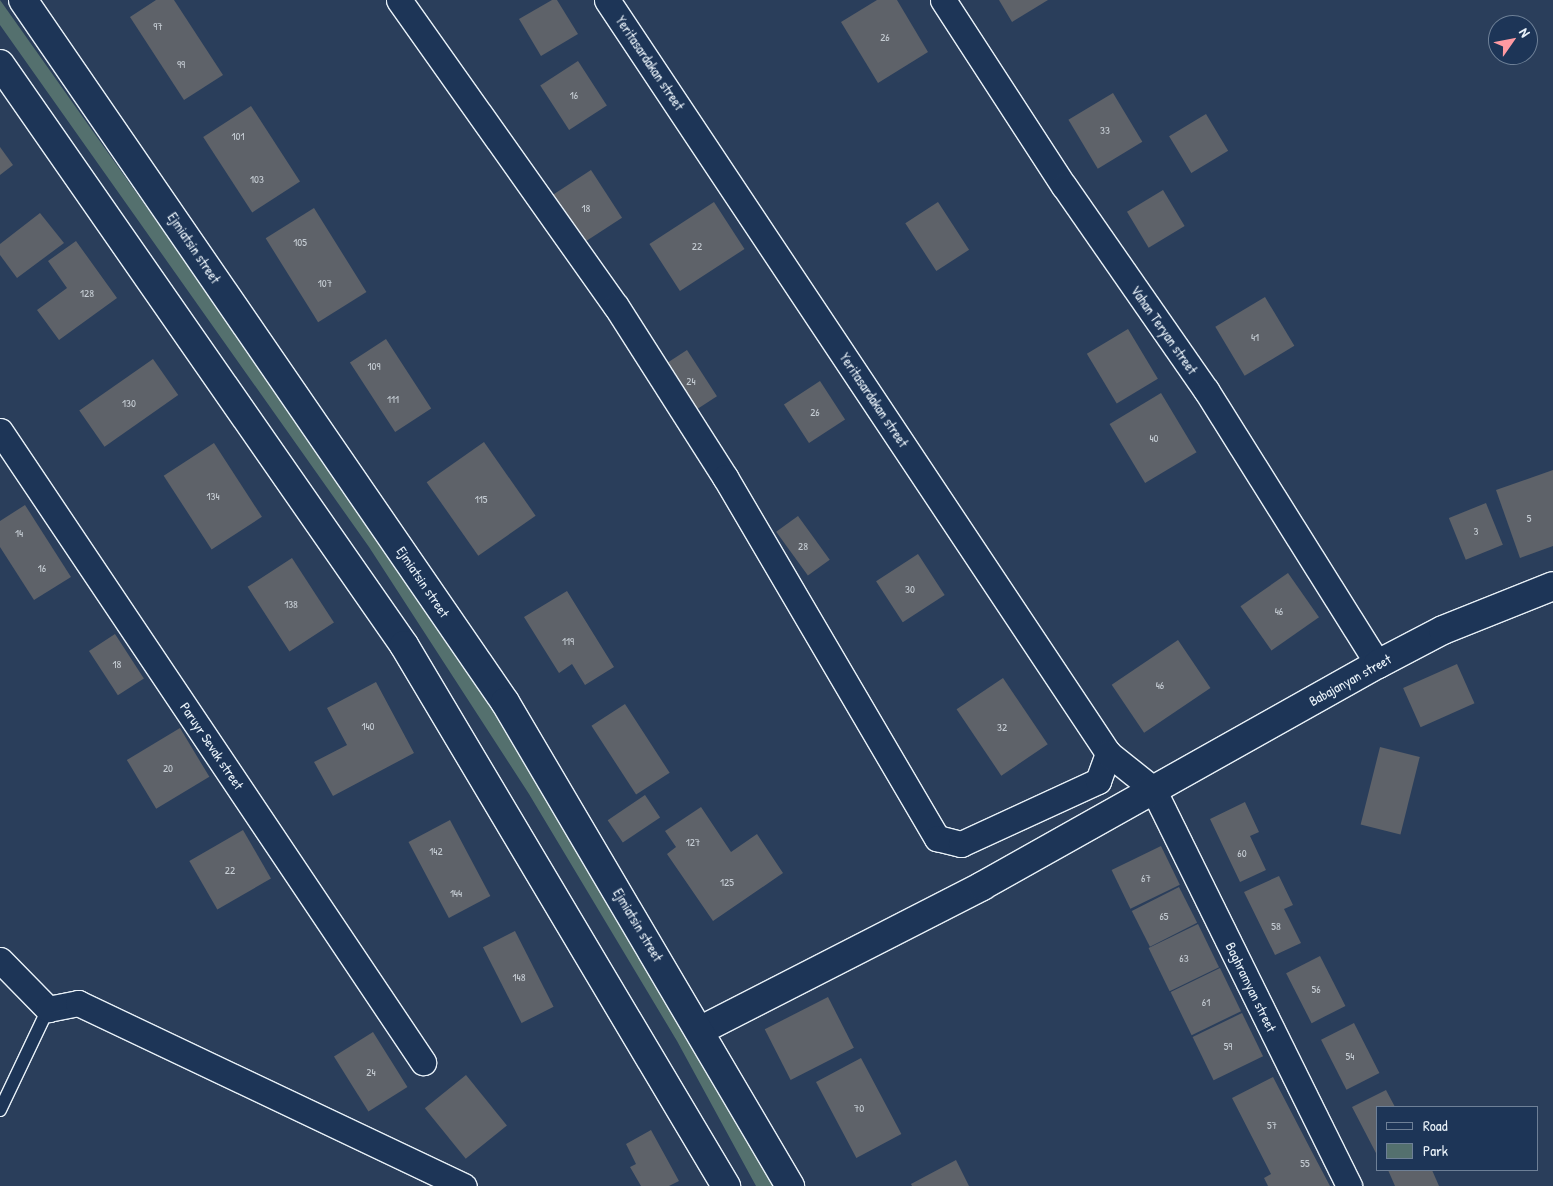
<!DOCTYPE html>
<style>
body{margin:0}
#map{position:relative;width:1553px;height:1186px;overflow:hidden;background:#2a3e5b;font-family:"Patrick Hand",sans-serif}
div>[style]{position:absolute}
.green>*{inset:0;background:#54706e}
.building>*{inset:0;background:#5e6269;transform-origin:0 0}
.roads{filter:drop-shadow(1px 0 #e8f1f8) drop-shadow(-1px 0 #e8f1f8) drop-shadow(0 1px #e8f1f8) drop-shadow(0 -1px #e8f1f8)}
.lane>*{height:12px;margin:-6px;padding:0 6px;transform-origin:6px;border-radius:6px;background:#1d3557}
.street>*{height:25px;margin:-12.5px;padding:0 12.5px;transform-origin:12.5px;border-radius:12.5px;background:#1d3557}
.secondary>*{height:28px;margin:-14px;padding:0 14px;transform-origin:14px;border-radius:14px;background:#1d3557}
.highway>*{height:28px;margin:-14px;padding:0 14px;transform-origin:14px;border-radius:14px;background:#1d3557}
span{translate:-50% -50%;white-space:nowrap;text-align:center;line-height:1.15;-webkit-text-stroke:4.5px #1d3557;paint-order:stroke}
.number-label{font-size:11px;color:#c6cdd4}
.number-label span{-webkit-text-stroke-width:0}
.street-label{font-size:14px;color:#e8f1f8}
.legend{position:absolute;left:1376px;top:1106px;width:162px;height:65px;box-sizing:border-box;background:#1d3557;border:1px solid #6e8097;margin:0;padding:6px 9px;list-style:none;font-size:15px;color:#e8f1f8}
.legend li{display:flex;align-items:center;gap:10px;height:25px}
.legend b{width:25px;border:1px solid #6e8097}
.north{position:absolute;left:1488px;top:15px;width:50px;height:50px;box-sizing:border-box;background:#1d3557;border:1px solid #6e8097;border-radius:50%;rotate:57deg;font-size:14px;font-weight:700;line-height:20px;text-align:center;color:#e8f1f8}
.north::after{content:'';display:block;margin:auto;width:18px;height:22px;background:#ff9aa2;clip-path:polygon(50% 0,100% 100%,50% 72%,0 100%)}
</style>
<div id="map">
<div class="green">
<i style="clip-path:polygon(0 0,370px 523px,542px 785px,690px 1030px,774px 1186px,756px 1186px,677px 1041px,529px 794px,369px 547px,0 25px)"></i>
</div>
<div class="building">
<i style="clip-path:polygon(156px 0,174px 0,223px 75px,184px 100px,130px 17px)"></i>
<i style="clip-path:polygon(552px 0,557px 0,578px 34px,541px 56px,519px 19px)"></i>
<i style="clip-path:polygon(877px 0,897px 0,928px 52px,878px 83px,841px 22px)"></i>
<i style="clip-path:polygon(999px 0,1048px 0,1012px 22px)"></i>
<i style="left:578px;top:61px;width:53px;height:45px;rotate:57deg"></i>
<i style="left:1113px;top:93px;width:57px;height:52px;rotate:59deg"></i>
<i style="left:251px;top:106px;width:90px;height:57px;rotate:57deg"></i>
<i style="left:1206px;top:114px;width:43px;height:43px;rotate:59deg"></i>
<i style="clip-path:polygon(0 147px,13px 165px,0 175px)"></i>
<i style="left:591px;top:170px;width:57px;height:50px;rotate:57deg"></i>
<i style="left:1163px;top:190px;width:42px;height:42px;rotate:59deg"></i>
<i style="left:714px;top:202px;width:56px;height:77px;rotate:57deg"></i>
<i style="left:938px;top:202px;width:57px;height:39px;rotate:57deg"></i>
<i style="left:314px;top:208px;width:99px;height:57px;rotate:58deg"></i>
<i style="clip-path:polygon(40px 213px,64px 243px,17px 278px,0 255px,0 244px)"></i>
<i style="clip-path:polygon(76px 241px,117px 298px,59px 340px,37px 310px,67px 288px,48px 261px)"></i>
<i style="left:1265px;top:297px;width:57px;height:58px;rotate:59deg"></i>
<i style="left:1128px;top:329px;width:58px;height:48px;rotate:59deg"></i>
<i style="left:386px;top:339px;width:83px;height:43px;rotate:57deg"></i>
<i style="left:687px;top:350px;width:55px;height:28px;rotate:57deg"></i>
<i style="left:153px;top:359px;width:44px;height:90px;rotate:55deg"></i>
<i style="left:820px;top:381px;width:46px;height:43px;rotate:57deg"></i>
<i style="left:1161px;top:393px;width:69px;height:60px;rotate:59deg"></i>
<i style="left:484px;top:442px;width:90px;height:70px;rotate:55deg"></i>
<i style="left:214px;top:443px;width:88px;height:60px;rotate:57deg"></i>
<i style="clip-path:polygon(1553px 470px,1553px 546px,1520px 558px,1496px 490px)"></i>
<i style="left:1486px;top:503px;width:45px;height:40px;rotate:68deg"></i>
<i style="clip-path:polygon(25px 505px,71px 577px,34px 600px,0 547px,0 521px)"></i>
<i style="left:798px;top:516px;width:54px;height:27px;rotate:54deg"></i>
<i style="left:918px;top:554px;width:49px;height:50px;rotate:57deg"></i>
<i style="left:292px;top:558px;width:77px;height:53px;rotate:57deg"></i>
<i style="left:1288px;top:573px;width:54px;height:58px;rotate:55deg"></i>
<i style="clip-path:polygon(567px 591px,614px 667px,585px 685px,572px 664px,559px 673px,524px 617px)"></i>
<i style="left:115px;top:634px;width:53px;height:31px;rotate:57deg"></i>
<i style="left:1178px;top:640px;width:58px;height:80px;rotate:56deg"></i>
<i style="left:1457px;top:664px;width:43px;height:59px;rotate:66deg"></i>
<i style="left:1003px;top:678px;width:80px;height:56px;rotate:56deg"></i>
<i style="clip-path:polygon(376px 682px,414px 753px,333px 796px,314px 762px,347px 745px,327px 708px)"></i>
<i style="left:625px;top:704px;width:82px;height:40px;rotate:57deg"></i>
<i style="left:180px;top:728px;width:57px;height:62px;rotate:59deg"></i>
<i style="left:1380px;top:747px;width:41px;height:80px;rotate:14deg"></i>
<i style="left:645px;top:795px;width:27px;height:45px;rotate:56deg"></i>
<i style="clip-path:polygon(1245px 802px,1259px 832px,1250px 836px,1266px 870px,1240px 882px,1210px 819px)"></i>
<i style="clip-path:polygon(701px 807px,731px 852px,757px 834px,783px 873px,713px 921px,667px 854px,676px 847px,665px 831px)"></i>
<i style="left:450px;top:820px;width:86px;height:47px;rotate:62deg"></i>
<i style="left:243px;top:830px;width:56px;height:62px;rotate:60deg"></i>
<i style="left:1161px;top:846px;width:43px;height:55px;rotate:64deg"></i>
<i style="clip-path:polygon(1279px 876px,1293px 905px,1284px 909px,1301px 943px,1275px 955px,1244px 892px)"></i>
<i style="left:1179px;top:887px;width:40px;height:53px;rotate:63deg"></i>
<i style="left:1198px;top:924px;width:48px;height:55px;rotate:64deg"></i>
<i style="left:515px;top:931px;width:85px;height:36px;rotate:63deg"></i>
<i style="left:1320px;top:956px;width:56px;height:38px;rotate:63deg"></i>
<i style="left:1220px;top:968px;width:48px;height:55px;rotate:64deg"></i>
<i style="left:828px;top:997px;width:57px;height:71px;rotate:63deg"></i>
<i style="left:1242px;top:1013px;width:48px;height:55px;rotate:64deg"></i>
<i style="left:1354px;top:1023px;width:56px;height:37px;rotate:63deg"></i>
<i style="left:373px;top:1032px;width:65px;height:46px;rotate:58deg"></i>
<i style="left:861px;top:1058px;width:86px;height:51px;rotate:62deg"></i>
<i style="left:466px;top:1075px;width:65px;height:53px;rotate:51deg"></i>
<i style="clip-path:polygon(1273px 1077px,1312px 1152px,1330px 1186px,1268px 1186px,1264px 1178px,1271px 1174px,1232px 1098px)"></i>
<i style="clip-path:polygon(1386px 1090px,1395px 1107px,1377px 1107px,1377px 1155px,1352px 1107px)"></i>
<i style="clip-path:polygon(651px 1130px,679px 1181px,669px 1186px,641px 1186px,630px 1167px,636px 1164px,626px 1144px)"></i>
<i style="clip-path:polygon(956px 1160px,969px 1186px,912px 1186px,911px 1184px)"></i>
<i style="clip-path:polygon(1388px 1170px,1432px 1170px,1439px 1186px,1395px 1186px)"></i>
</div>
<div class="roads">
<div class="lane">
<i style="left:0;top:1110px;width:112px;rotate:-64.6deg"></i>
</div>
<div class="street">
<i style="left:399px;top:0;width:375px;rotate:54.7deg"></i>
<i style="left:616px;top:306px;width:203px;rotate:57.5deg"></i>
<i style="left:725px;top:477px;width:419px;rotate:59.6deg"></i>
<i style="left:937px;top:838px;width:25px;rotate:14deg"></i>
<i style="left:961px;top:844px;width:151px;rotate:-24.7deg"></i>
<i style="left:1098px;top:781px;width:30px;rotate:-70deg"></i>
<i style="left:607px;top:0;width:904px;rotate:56.36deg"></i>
<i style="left:1108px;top:753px;width:58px;rotate:38.7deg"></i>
<i style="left:1153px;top:789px;width:443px;rotate:63.7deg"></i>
<i style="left:943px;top:0;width:222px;rotate:57deg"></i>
<i style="left:1064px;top:186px;width:249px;rotate:55.2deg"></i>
<i style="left:1206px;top:390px;width:324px;rotate:57.9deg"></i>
<i style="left:0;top:431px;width:760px;rotate:56.16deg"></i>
<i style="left:0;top:960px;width:69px;rotate:45.6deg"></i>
<i style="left:48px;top:1009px;width:31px;rotate:-11deg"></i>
<i style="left:78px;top:1003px;width:427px;rotate:25.4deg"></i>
</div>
<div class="secondary">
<i style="left:701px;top:1030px;width:316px;rotate:-27.1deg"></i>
<i style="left:982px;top:886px;width:454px;rotate:-29.3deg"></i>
<i style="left:1378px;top:664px;width:73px;rotate:-27.6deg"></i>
<i style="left:1443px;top:630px;width:118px;rotate:-21.8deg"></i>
</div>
<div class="highway">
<i style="left:23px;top:0;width:852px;rotate:55.53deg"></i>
<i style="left:505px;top:702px;width:562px;rotate:59.51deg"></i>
<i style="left:0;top:64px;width:708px;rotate:55.19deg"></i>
<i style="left:404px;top:645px;width:630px;rotate:59.24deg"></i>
</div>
</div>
<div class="number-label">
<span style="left:158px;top:26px">97</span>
<span style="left:885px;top:37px">26</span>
<span style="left:181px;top:64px">99</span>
<span style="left:574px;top:95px">16</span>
<span style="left:1105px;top:130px">33</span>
<span style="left:238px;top:136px">101</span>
<span style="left:257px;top:179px">103</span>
<span style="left:586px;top:208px">18</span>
<span style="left:300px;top:242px">105</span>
<span style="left:697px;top:246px">22</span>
<span style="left:325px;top:283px">107</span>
<span style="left:87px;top:293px">128</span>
<span style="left:1255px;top:337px">41</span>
<span style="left:374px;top:366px">109</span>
<span style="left:691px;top:381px">24</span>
<span style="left:393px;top:399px">111</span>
<span style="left:129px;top:403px">130</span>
<span style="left:815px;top:412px">26</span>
<span style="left:1154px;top:438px">40</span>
<span style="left:213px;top:496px">134</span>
<span style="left:481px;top:499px">115</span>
<span style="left:1529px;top:518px">5</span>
<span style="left:1476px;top:531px">3</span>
<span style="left:19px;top:533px">14</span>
<span style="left:803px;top:546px">28</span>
<span style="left:42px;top:568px">16</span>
<span style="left:910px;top:589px">30</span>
<span style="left:291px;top:604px">138</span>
<span style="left:1279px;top:611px">46</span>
<span style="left:568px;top:641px">119</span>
<span style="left:117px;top:664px">18</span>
<span style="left:1160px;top:685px">46</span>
<span style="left:368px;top:726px">140</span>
<span style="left:1002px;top:727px">32</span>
<span style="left:168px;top:768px">20</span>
<span style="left:693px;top:842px">127</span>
<span style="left:436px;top:851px">142</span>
<span style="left:1242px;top:853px">60</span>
<span style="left:230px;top:870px">22</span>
<span style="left:1146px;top:878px">67</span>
<span style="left:727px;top:882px">125</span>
<span style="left:456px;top:893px">144</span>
<span style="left:1164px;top:916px">65</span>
<span style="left:1276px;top:926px">58</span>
<span style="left:1184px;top:958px">63</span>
<span style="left:519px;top:977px">148</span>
<span style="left:1316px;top:989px">56</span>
<span style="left:1206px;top:1002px">61</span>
<span style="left:1228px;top:1046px">59</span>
<span style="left:1350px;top:1056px">54</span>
<span style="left:371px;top:1072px">24</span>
<span style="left:859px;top:1108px">70</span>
<span style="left:1272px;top:1125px">57</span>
<span style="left:1305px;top:1163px">55</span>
</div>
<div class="street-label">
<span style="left:650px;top:63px;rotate:56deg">Yeritasardakan street</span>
<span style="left:194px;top:248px;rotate:56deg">Ejmiatsin street</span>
<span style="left:1164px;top:330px;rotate:55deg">Vahan Teryan street</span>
<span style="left:874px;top:400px;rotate:56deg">Yeritasardakan street</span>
<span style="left:423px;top:582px;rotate:56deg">Ejmiatsin street</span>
<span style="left:1350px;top:680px;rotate:-29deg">Babajanyan street</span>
<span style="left:212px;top:746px;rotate:56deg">Paruyr Sevak street</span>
<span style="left:638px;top:925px;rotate:59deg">Ejmiatsin street</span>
<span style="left:1251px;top:987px;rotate:64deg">Baghramyan street</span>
</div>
<ul class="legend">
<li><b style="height:6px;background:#1d3557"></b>Road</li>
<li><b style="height:14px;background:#54706e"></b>Park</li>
</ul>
<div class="north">N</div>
</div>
